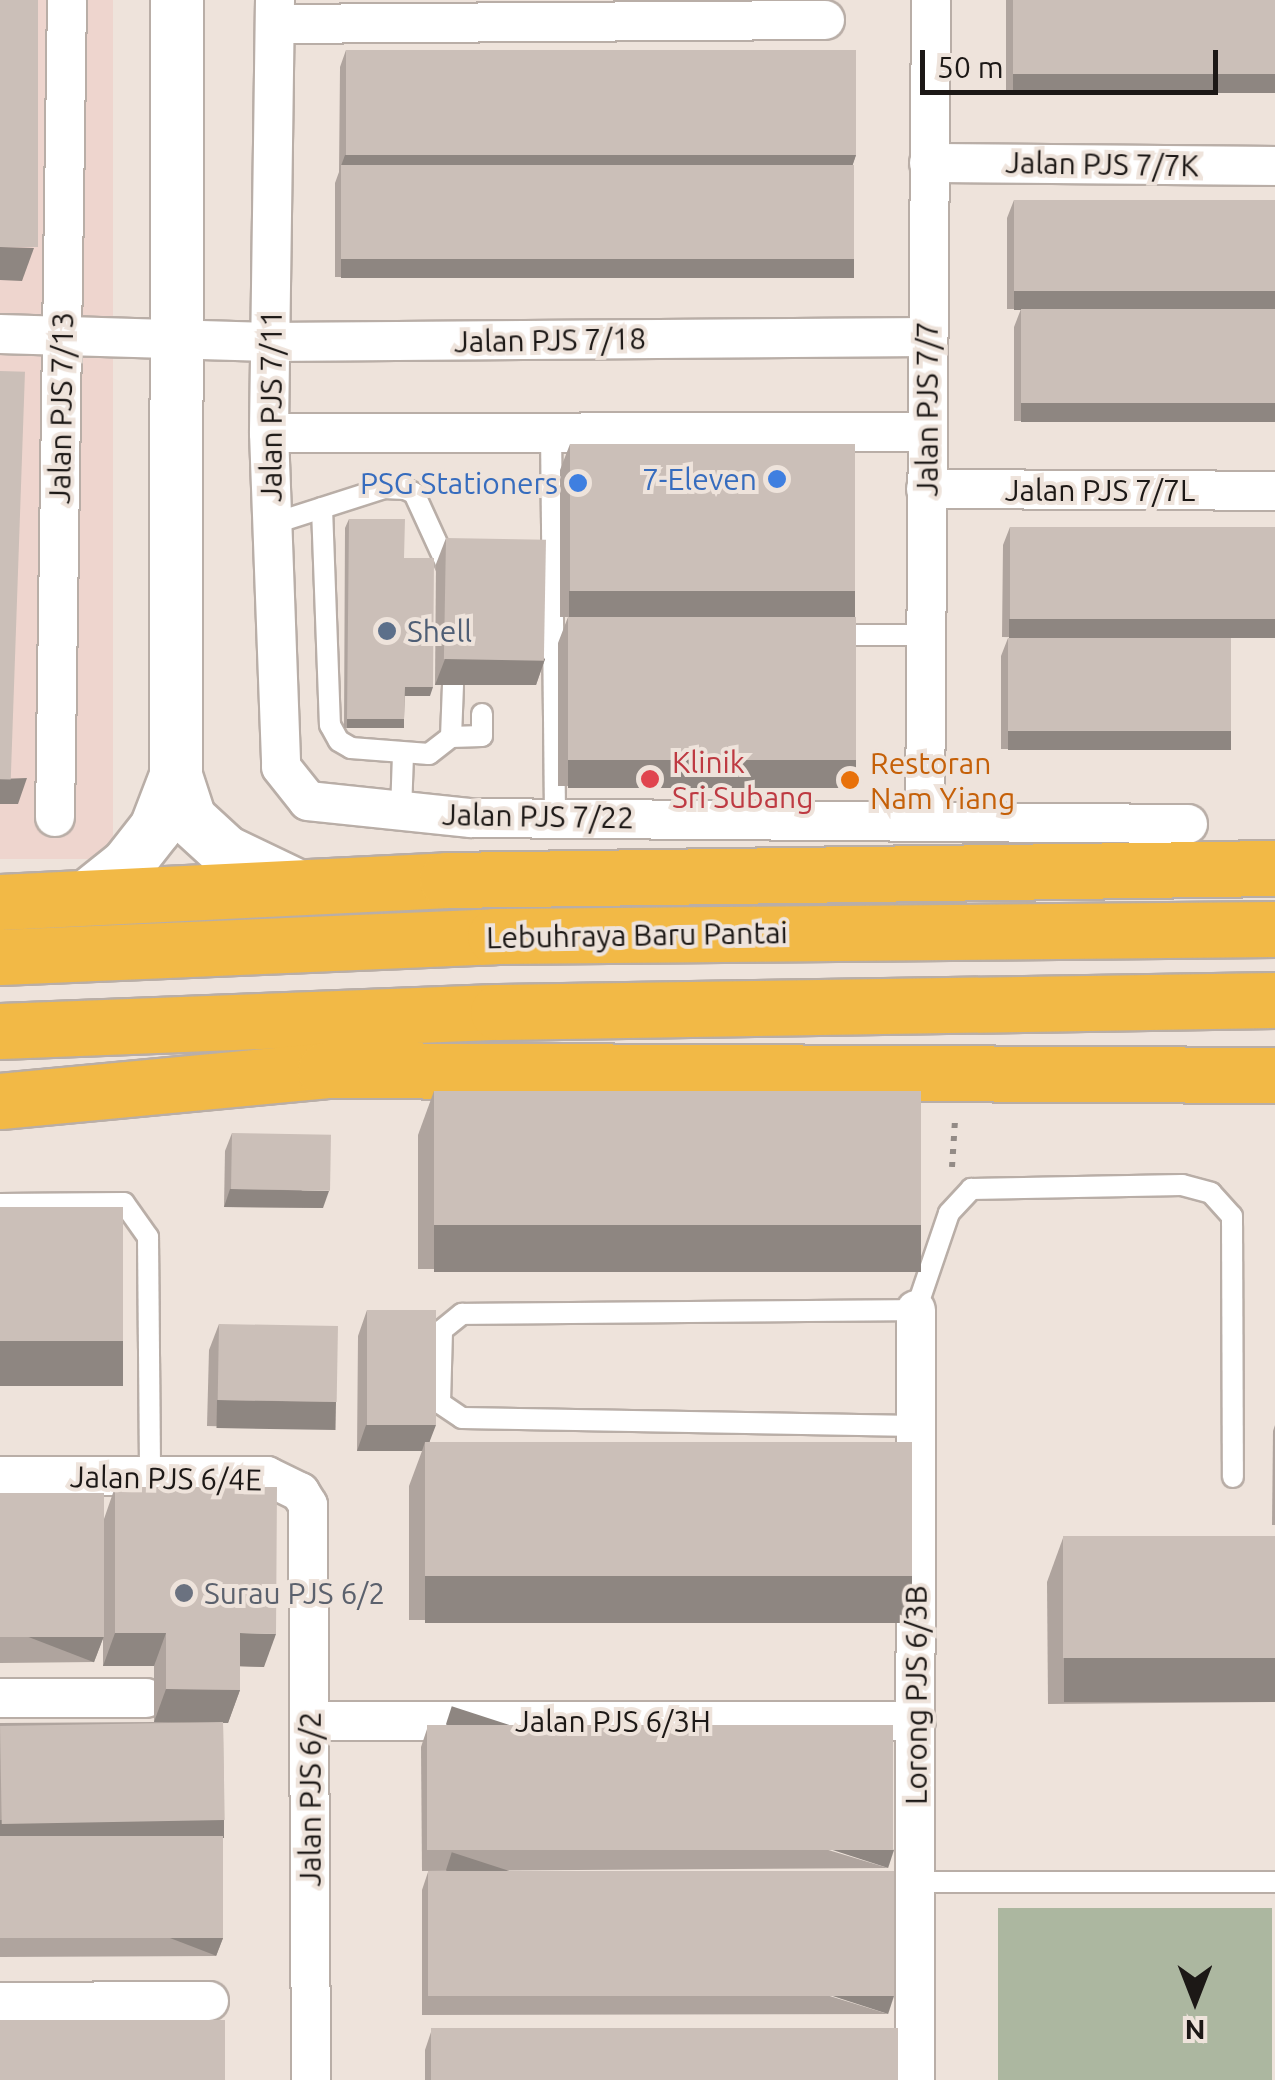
<!DOCTYPE html>
<style>
body{margin:0}
#map{position:relative;width:1275px;height:2080px;overflow:hidden;background:#eee3db;font-family:Ubuntu,sans-serif}
div>[style]{position:absolute}
.industrial>*{inset:0;background:#eed5ce;transform-origin:0 0}
.green>*{inset:0;background:#acb7a0;transform-origin:0 0}
.path>*{height:6px;margin-top:-3px;transform-origin:0;background:repeating-linear-gradient(90deg,#938b86 0 5px,transparent 0 13px)}
.roads{filter:drop-shadow(2px 0 #b9aea7) drop-shadow(-2px 0 #b9aea7) drop-shadow(0 2px #b9aea7) drop-shadow(0 -2px #b9aea7)}
.lane>*{height:20px;margin:-10px;padding:0 10px;transform-origin:10px;border-radius:10px;background:#fff}
.street>*{height:38px;margin:-19px;padding:0 19px;transform-origin:19px;border-radius:19px;background:#fff}
.secondary>*{height:52px;margin:-26px;padding:0 26px;transform-origin:26px;border-radius:26px;background:#fff}
.highway>*{height:55px;margin:-27.5px;padding:0 27.5px;transform-origin:27.5px;border-radius:27.5px;background:#f2b946}
.wall>*{inset:0;background:#afa49e;transform-origin:0 0}
.shaded-wall>*{inset:0;background:#8e8681;transform-origin:0 0}
.building>*{inset:0;background:#cbbfb8;transform-origin:0 0}
.dots>*{width:28px;height:28px;translate:-50% -50%;box-sizing:border-box;border:5px solid #eee3db;border-radius:50%}
span{translate:-50% -50%;white-space:nowrap;text-align:center;line-height:1.15;-webkit-text-stroke:8px #eee3db;paint-order:stroke}
.street-label{font-size:30px;color:#1c1816}
.shop-label{font-size:30px;color:#366cbe}
.right{translate:-100% -50%;text-align:right}
.service-label{font-size:30px;color:#4e5e75}
.left{translate:0 -50%;text-align:left}
.health-label{font-size:30px;color:#be3a42}
.food-label{font-size:30px;color:#c56008}
.worship-label{font-size:30px;color:#5b616d}
.north{position:absolute;left:1145px;top:1950px;width:100px;height:100px;-webkit-text-stroke:8px #eee3db;paint-order:stroke;rotate:180deg;font-size:28px;font-weight:700;line-height:40px;text-align:center;color:#1c1816}
.north::after{content:'';display:block;margin:auto;width:35px;height:45px;background:#1c1816;clip-path:polygon(50% 0,100% 100%,50% 72%,0 100%)}
.scale{position:absolute;left:920px;top:50px;width:298px;height:45px;box-sizing:border-box;border:5px solid #1c1816;border-top:0;padding-left:12px;font-size:30px;line-height:35px;white-space:nowrap;color:#1c1816;-webkit-text-stroke:8px #eee3db;paint-order:stroke}
</style>
<div id="map">
<div class="industrial">
<i style="left:0;top:0;width:113px;height:859px"></i>
</div>
<div class="green">
<i style="left:1272px;top:1908px;width:172px;height:274px;rotate:90deg"></i>
</div>
<div class="path">
<i style="left:952px;top:1167px;width:47px;rotate:-86.3deg"></i>
</div>
<div class="roads">
<div class="lane">
<i style="left:551px;top:431px;width:387px;rotate:89.4deg"></i>
<i style="left:322px;top:508px;width:217px;rotate:87.9deg"></i>
<i style="left:330px;top:725px;width:18px;rotate:61deg"></i>
<i style="left:339px;top:741px;width:14px;rotate:30deg"></i>
<i style="left:351px;top:748px;width:78px;rotate:4.4deg"></i>
<i style="left:429px;top:754px;width:28px;rotate:-38deg"></i>
<i style="left:451px;top:737px;width:52px;rotate:-87.8deg"></i>
<i style="left:272px;top:524px;width:118px;rotate:-17.8deg"></i>
<i style="left:384px;top:488px;width:21px;rotate:3deg"></i>
<i style="left:405px;top:489px;width:10px;rotate:24deg"></i>
<i style="left:414px;top:493px;width:79px;rotate:65.4deg"></i>
<i style="left:833px;top:635px;width:93px"></i>
<i style="left:451px;top:737px;width:31px;rotate:-2deg"></i>
<i style="left:482px;top:736px;width:22px;rotate:-90deg"></i>
<i style="left:401px;top:812px;width:58px;rotate:-88deg"></i>
<i style="left:0;top:1204px;width:124px;rotate:-0.5deg"></i>
<i style="left:124px;top:1203px;width:42px;rotate:54.8deg"></i>
<i style="left:148px;top:1237px;width:239px;rotate:89.5deg"></i>
<i style="left:916px;top:1426px;width:454px;rotate:-179deg"></i>
<i style="left:462px;top:1418px;width:27px;rotate:-146deg"></i>
<i style="left:440px;top:1403px;width:73px;rotate:-88.4deg"></i>
<i style="left:442px;top:1330px;width:26px;rotate:-39deg"></i>
<i style="left:462px;top:1314px;width:454px;rotate:-0.5deg"></i>
<i style="left:916px;top:1310px;width:102px;rotate:-71.2deg"></i>
<i style="left:949px;top:1213px;width:33px;rotate:-47deg"></i>
<i style="left:971px;top:1189px;width:211px;rotate:-1.1deg"></i>
<i style="left:1182px;top:1185px;width:30px;rotate:15deg"></i>
<i style="left:1211px;top:1193px;width:31px;rotate:48deg"></i>
<i style="left:1232px;top:1216px;width:261px;rotate:89.8deg"></i>
<i style="left:916px;top:1882px;width:359px"></i>
</div>
<div class="street">
<i style="left:275px;top:0;width:433px;rotate:90.8deg"></i>
<i style="left:269px;top:433px;width:334px;rotate:87.9deg"></i>
<i style="left:281px;top:767px;width:43px;rotate:51.5deg"></i>
<i style="left:308px;top:801px;width:164px;rotate:6deg"></i>
<i style="left:471px;top:818px;width:717px;rotate:0.48deg"></i>
<i style="left:275px;top:24px;width:550px;rotate:-0.42deg"></i>
<i style="left:929px;top:163px;width:346px;rotate:0.5deg"></i>
<i style="left:0;top:334px;width:269px;rotate:1.7deg"></i>
<i style="left:269px;top:342px;width:658px;rotate:-0.44deg"></i>
<i style="left:269px;top:433px;width:657px;rotate:-0.09deg"></i>
<i style="left:926px;top:489px;width:349px;rotate:0.3deg"></i>
<i style="left:55px;top:817px;width:817px;rotate:-89.16deg"></i>
<i style="left:925px;top:818px;width:818px;rotate:-89.58deg"></i>
<i style="left:0;top:1476px;width:267px"></i>
<i style="left:267px;top:1476px;width:37px;rotate:26deg"></i>
<i style="left:300px;top:1492px;width:15px;rotate:58deg"></i>
<i style="left:308px;top:1505px;width:575px;rotate:89.7deg"></i>
<i style="left:0;top:1698px;width:146px"></i>
<i style="left:310px;top:1721px;width:606px"></i>
<i style="left:0;top:2002px;width:209px;rotate:-0.3deg"></i>
<i style="left:915px;top:2080px;width:770px;rotate:-89.93deg"></i>
</div>
<div class="secondary">
<i style="left:177px;top:0;width:776px;rotate:90.07deg"></i>
<i style="left:176px;top:776px;width:45px;rotate:72deg"></i>
<i style="left:190px;top:819px;width:49px;rotate:42.5deg"></i>
<i style="left:226px;top:852px;width:81px;rotate:25.6deg"></i>
<i style="left:88px;top:896px;width:50px;rotate:-38.5deg"></i>
<i style="left:127px;top:865px;width:47px;rotate:-51.9deg"></i>
<i style="left:156px;top:828px;width:56px;rotate:-69deg"></i>
</div>
<div class="highway">
<i style="left:0;top:902px;width:448px;rotate:-2.8deg"></i>
<i style="left:447px;top:880px;width:828px;rotate:-0.83deg"></i>
<i style="left:0;top:957px;width:495px;rotate:-2.4deg"></i>
<i style="left:495px;top:936px;width:780px;rotate:-0.51deg"></i>
<i style="left:0;top:1031px;width:498px;rotate:-2.2deg"></i>
<i style="left:498px;top:1012px;width:777px;rotate:-0.88deg"></i>
<i style="left:0;top:1101px;width:326px;rotate:-5.4deg"></i>
<i style="left:325px;top:1070px;width:950px;rotate:0.3deg"></i>
</div>
</div>
<div class="wall">
<i style="left:1006px;top:0;width:269px;height:92px"></i>
<i style="clip-path:polygon(346px 50px,856px 155px,852px 166px,854px 260px,848px 278px,335px 277px,335px 183px,339px 172px,340px 67px)"></i>
<i style="clip-path:polygon(1014px 200px,1275px 201px,1275px 421px,1014px 421px,1014px 327px,1021px 309px,1007px 309px,1007px 218px)"></i>
<i style="clip-path:polygon(570px 444px,855px 592px,846px 617px,856px 761px,847px 787px,558px 786px,558px 643px,568px 617px,560px 617px,560px 470px)"></i>
<i style="clip-path:polygon(349px 519px,404px 558px,430px 696px,405px 696px,404px 719px,401px 728px,344px 728px,345px 528px)"></i>
<i style="clip-path:polygon(1010px 527px,1231px 639px,1231px 732px,1225px 750px,1001px 749px,1001px 656px,1008px 638px,1125px 638px,1002px 637px,1003px 545px)"></i>
<i style="clip-path:polygon(446px 538px,545px 659px,536px 685px,435px 685px,436px 564px)"></i>
<i style="clip-path:polygon(434px 1091px,921px 1225px,905px 1269px,418px 1269px,418px 1135px)"></i>
<i style="clip-path:polygon(232px 1133px,323px 1208px,224px 1207px,225px 1151px)"></i>
<i style="clip-path:polygon(367px 1310px,430px 1442px,896px 1620px,409px 1620px,409px 1486px,422px 1451px,357px 1451px,358px 1336px)"></i>
<i style="clip-path:polygon(219px 1324px,336px 1403px,327px 1429px,207px 1426px,209px 1350px)"></i>
<i style="clip-path:polygon(1275px 1425px,1275px 1525px,1272px 1525px,1273px 1431px)"></i>
<i style="clip-path:polygon(115px 1487px,264px 1667px,240px 1666px,240px 1690px,228px 1723px,223px 1723px,224px 1820px,218px 1836px,223px 1938px,216px 1956px,0 1957px,0 1723px,154px 1722px,154px 1666px,103px 1666px,103px 1638px,94px 1662px,0 1663px,0 1493px,104px 1519px)"></i>
<i style="clip-path:polygon(1275px 1536px,1275px 1702px,1048px 1704px,1047px 1582px,1063px 1538px)"></i>
<i style="clip-path:polygon(427px 1729px,888px 1868px,422px 1871px,421px 1747px)"></i>
<i style="clip-path:polygon(428px 1872px,888px 2014px,422px 2015px,422px 1890px)"></i>
<i style="clip-path:polygon(431px 2032px,898px 2080px,425px 2080px,425px 2050px)"></i>
</div>
<div class="shaded-wall">
<i style="left:1013px;top:74px;width:262px;height:19px"></i>
<i style="clip-path:polygon(345px 155px,856px 155px,850px 173px,341px 166px)"></i>
<i style="clip-path:polygon(0 247px,34px 248px,22px 281px,0 280px)"></i>
<i style="left:341px;top:259px;width:513px;height:19px"></i>
<i style="left:1014px;top:291px;width:261px;height:19px"></i>
<i style="left:1021px;top:403px;width:254px;height:19px"></i>
<i style="left:569px;top:591px;width:286px;height:28px"></i>
<i style="left:1009px;top:619px;width:266px;height:19px"></i>
<i style="clip-path:polygon(445px 659px,545px 659px,536px 685px,435px 685px)"></i>
<i style="clip-path:polygon(405px 687px,433px 687px,430px 696px,402px 696px)"></i>
<i style="left:347px;top:719px;width:57px;height:9px"></i>
<i style="left:1008px;top:731px;width:223px;height:19px"></i>
<i style="left:568px;top:760px;width:288px;height:28px"></i>
<i style="clip-path:polygon(27px 778px,18px 804px,0 804px,0 779px)"></i>
<i style="clip-path:polygon(230px 1189px,329px 1191px,323px 1208px,224px 1207px)"></i>
<i style="left:434px;top:1225px;width:487px;height:47px"></i>
<i style="left:0;top:1341px;width:123px;height:45px"></i>
<i style="left:217px;top:1400px;width:119px;height:28px;rotate:1deg"></i>
<i style="clip-path:polygon(366px 1425px,436px 1425px,426px 1451px,425px 1442px,422px 1451px,357px 1451px)"></i>
<i style="left:425px;top:1576px;width:487px;height:47px"></i>
<i style="clip-path:polygon(115px 1633px,166px 1633px,154px 1666px,103px 1666px)"></i>
<i style="clip-path:polygon(240px 1633px,276px 1634px,264px 1667px,228px 1666px)"></i>
<i style="left:104px;top:1636px;width:28px;height:104px;rotate:111deg"></i>
<i style="left:1275px;top:1658px;width:44px;height:211px;rotate:90deg"></i>
<i style="clip-path:polygon(166px 1689px,240px 1690px,228px 1723px,154px 1722px)"></i>
<i style="left:0;top:1820px;width:224px;height:18px"></i>
<i style="left:894px;top:1850px;width:19px;height:465px;rotate:108deg"></i>
<i style="left:223px;top:1938px;width:19px;height:223px;rotate:111deg"></i>
<i style="left:894px;top:1996px;width:19px;height:465px;rotate:108deg"></i>
</div>
<div class="building">
<i style="left:0;top:0;width:38px;height:247px"></i>
<i style="left:1013px;top:0;width:262px;height:74px"></i>
<i style="left:346px;top:50px;width:510px;height:105px"></i>
<i style="left:341px;top:165px;width:513px;height:94px"></i>
<i style="left:1014px;top:200px;width:261px;height:91px"></i>
<i style="left:1021px;top:309px;width:254px;height:94px"></i>
<i style="left:0;top:371px;width:25px;height:408px;rotate:2deg"></i>
<i style="left:570px;top:444px;width:285px;height:147px"></i>
<i style="clip-path:polygon(349px 519px,405px 519px,404px 558px,434px 558px,433px 687px,405px 687px,404px 719px,347px 719px)"></i>
<i style="left:1010px;top:527px;width:265px;height:92px"></i>
<i style="left:446px;top:538px;width:100px;height:121px;rotate:1deg"></i>
<i style="left:568px;top:617px;width:288px;height:143px"></i>
<i style="left:1008px;top:638px;width:223px;height:93px"></i>
<i style="left:434px;top:1091px;width:487px;height:134px"></i>
<i style="left:232px;top:1133px;width:99px;height:56px;rotate:1deg"></i>
<i style="left:0;top:1207px;width:123px;height:134px"></i>
<i style="left:367px;top:1310px;width:69px;height:115px"></i>
<i style="left:219px;top:1324px;width:119px;height:76px;rotate:1deg"></i>
<i style="left:425px;top:1442px;width:487px;height:134px"></i>
<i style="clip-path:polygon(115px 1487px,277px 1487px,276px 1634px,240px 1633px,240px 1690px,166px 1689px,166px 1633px,115px 1633px)"></i>
<i style="left:0;top:1493px;width:104px;height:144px"></i>
<i style="left:1275px;top:1536px;width:122px;height:212px;rotate:90deg"></i>
<i style="left:223px;top:1722px;width:98px;height:223px;rotate:89deg"></i>
<i style="left:893px;top:1725px;width:125px;height:466px;rotate:90deg"></i>
<i style="left:223px;top:1836px;width:102px;height:223px;rotate:90deg"></i>
<i style="left:894px;top:1871px;width:125px;height:466px;rotate:90deg"></i>
<i style="left:225px;top:2020px;width:60px;height:225px;rotate:90deg"></i>
<i style="left:898px;top:2028px;width:52px;height:467px;rotate:90deg"></i>
</div>
<div class="dots">
<i style="left:777px;top:479px;background:#3f7fe0"></i>
<i style="left:578px;top:483px;background:#3f7fe0"></i>
<i style="left:387px;top:631px;background:#5c6f8a"></i>
<i style="left:650px;top:779px;background:#e0444e"></i>
<i style="left:850px;top:780px;background:#e8710a"></i>
<i style="left:184px;top:1593px;background:#6b7280"></i>
</div>
<div class="street-label">
<span style="left:1102px;top:164px;rotate:1deg">Jalan PJS 7/7K</span>
<span style="left:550px;top:340px;rotate:-1deg">Jalan PJS 7/18</span>
<span style="left:271px;top:406px;rotate:-90deg">Jalan PJS 7/11</span>
<span style="left:61px;top:408px;rotate:-89deg">Jalan PJS 7/13</span>
<span style="left:927px;top:409px;rotate:-90deg">Jalan PJS 7/7</span>
<span style="left:1100px;top:490px">Jalan PJS 7/7L</span>
<span style="left:538px;top:816px;rotate:1deg">Jalan PJS 7/22</span>
<span style="left:637px;top:935px;rotate:-1deg">Lebuhraya Baru Pantai</span>
<span style="left:166px;top:1478px;rotate:1deg">Jalan PJS 6/4E</span>
<span style="left:916px;top:1695px;rotate:-90deg">Lorong PJS 6/3B</span>
<span style="left:613px;top:1721px">Jalan PJS 6/3H</span>
<span style="left:310px;top:1799px;rotate:-90deg">Jalan PJS 6/2</span>
</div>
<div class="shop-label">
<span class="right" style="left:757px;top:479px">7-Eleven</span>
<span class="right" style="left:558px;top:483px">PSG Stationers</span>
</div>
<div class="service-label">
<span class="left" style="left:407px;top:631px">Shell</span>
</div>
<div class="health-label">
<span class="left" style="left:672px;top:779px">Klinik<br>Sri Subang</span>
</div>
<div class="food-label">
<span class="left" style="left:870px;top:780px">Restoran<br>Nam Yiang</span>
</div>
<div class="worship-label">
<span class="left" style="left:204px;top:1593px">Surau PJS 6/2</span>
</div>
<div class="north">N</div>
<div class="scale">50 m</div>
</div>
